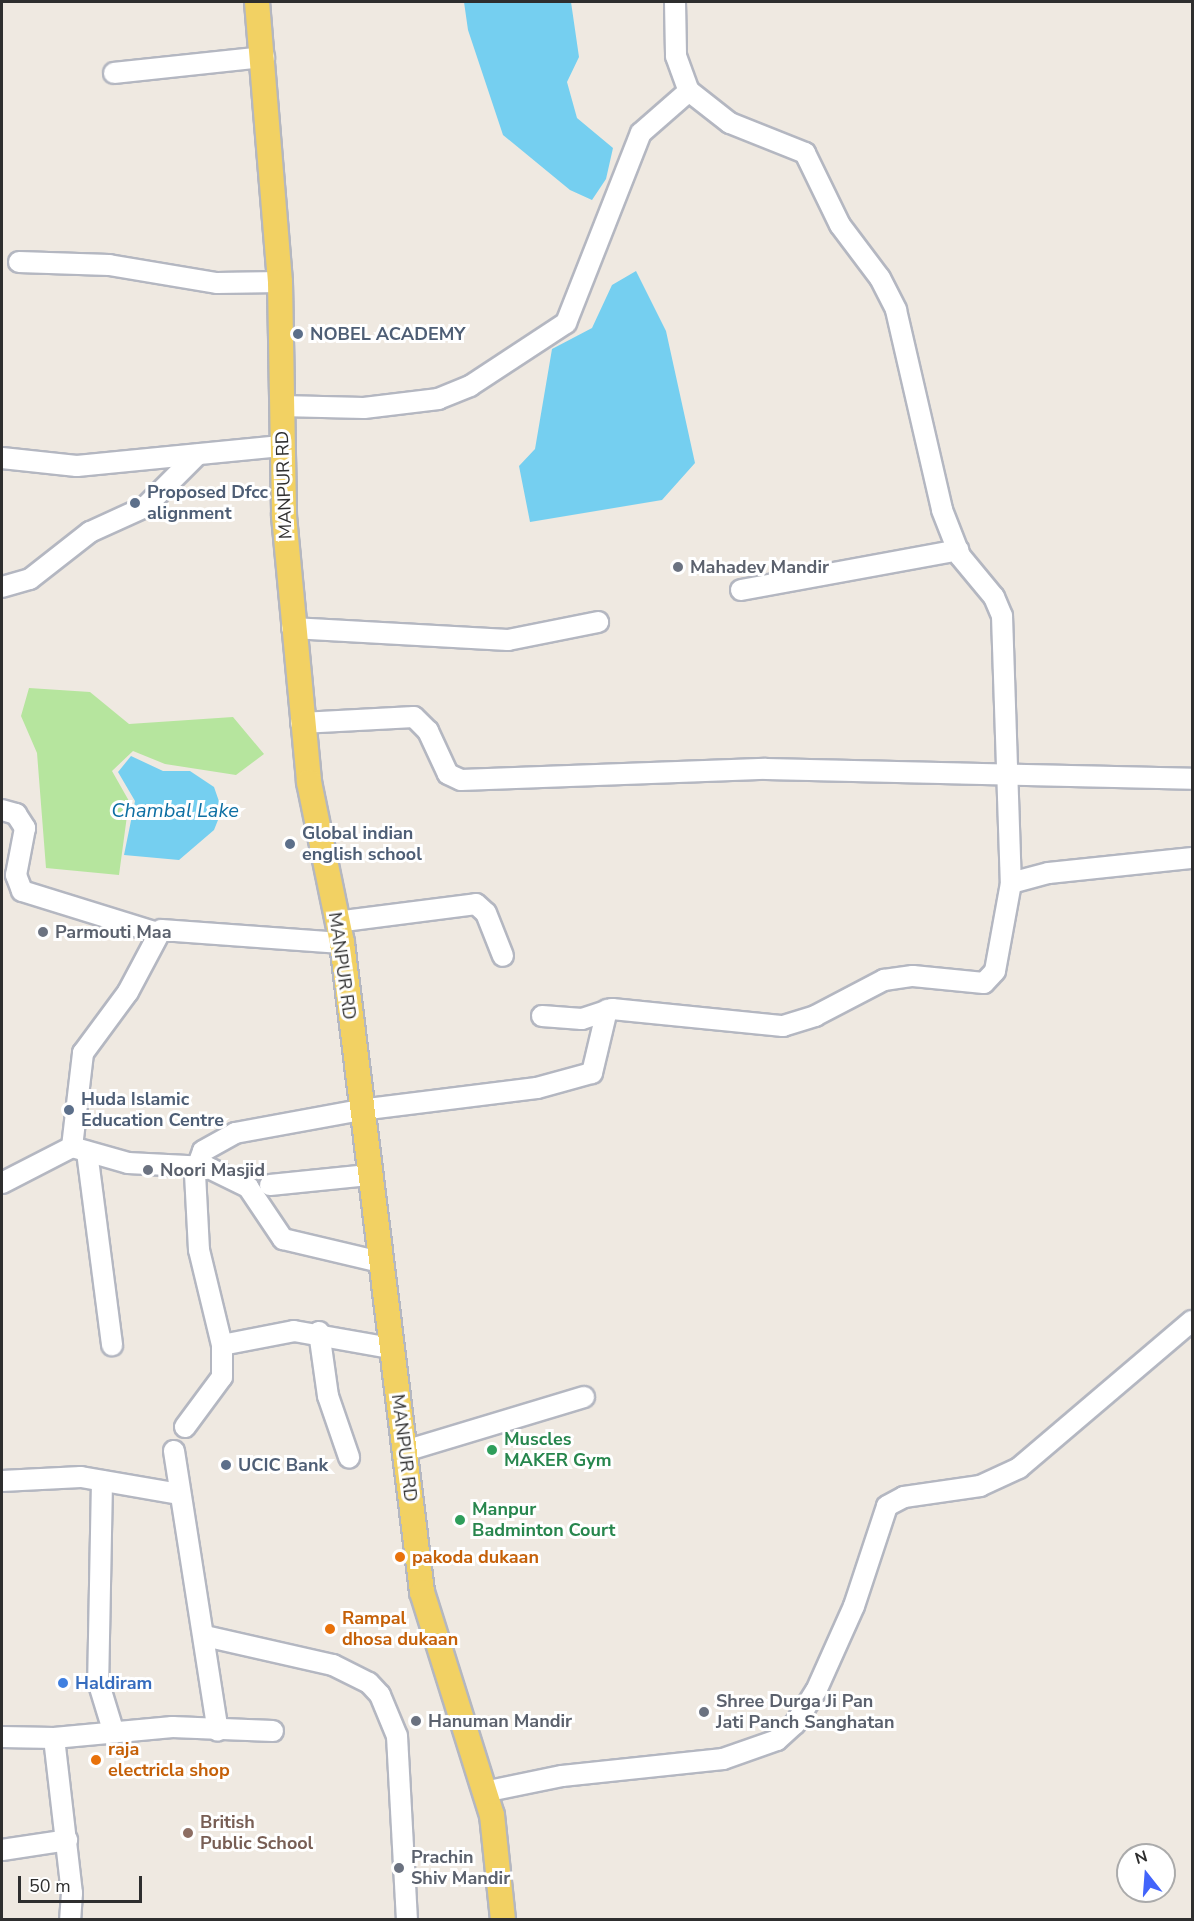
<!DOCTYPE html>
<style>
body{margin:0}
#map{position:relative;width:1194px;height:1921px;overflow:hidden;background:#efe9e1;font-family:"Nunito Sans",sans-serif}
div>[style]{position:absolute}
.green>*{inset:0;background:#b6e59e}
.water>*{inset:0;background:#75cff0}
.roads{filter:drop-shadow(2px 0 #b4b7c1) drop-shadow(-2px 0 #b4b7c1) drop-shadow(0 2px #b4b7c1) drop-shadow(0 -2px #b4b7c1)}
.minor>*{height:20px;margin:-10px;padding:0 10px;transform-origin:10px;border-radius:10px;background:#fff}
.major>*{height:24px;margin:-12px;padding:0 12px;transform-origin:12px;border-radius:12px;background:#f2d163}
.dots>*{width:16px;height:16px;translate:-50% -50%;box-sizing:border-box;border:3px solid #fff;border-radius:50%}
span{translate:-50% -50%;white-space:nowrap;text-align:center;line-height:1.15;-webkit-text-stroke:6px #fff;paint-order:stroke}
.service-label{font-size:18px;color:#4e5e75;font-weight:700}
.left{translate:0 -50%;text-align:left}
.street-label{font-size:18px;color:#2e2e2e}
.worship-label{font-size:18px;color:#5b616d;font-weight:700}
.leisure-label{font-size:18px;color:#27864d;font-weight:700}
.food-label{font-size:18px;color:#c56008;font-weight:700}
.shop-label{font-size:18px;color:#366cbe;font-weight:700}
.education-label{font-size:18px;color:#785e54;font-weight:700}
.water-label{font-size:20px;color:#0d6fa3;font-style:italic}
.frame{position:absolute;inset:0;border:3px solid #2e2e2e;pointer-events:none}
.north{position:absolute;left:1116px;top:1843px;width:60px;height:60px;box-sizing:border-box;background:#fff;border:2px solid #ababab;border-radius:50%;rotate:343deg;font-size:16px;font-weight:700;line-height:24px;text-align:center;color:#2e2e2e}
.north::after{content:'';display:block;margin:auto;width:21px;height:27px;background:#4264fb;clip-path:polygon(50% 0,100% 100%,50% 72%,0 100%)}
.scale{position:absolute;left:18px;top:1876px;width:124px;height:27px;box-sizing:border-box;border:3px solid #2e2e2e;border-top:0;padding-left:8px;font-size:18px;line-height:21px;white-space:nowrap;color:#2e2e2e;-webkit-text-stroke:4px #fff;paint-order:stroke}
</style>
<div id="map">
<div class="green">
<i style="clip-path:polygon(29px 688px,90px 692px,129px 724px,233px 717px,264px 754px,236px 775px,165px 764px,133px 751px,112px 771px,129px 801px,119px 875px,46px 868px,37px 753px,21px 716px)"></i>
</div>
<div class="water">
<i style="clip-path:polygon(464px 2px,571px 2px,579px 57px,567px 82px,577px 118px,613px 148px,606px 179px,592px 200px,570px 190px,503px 135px,468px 30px)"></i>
<i style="clip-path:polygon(636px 271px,666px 331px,695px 463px,662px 500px,530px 522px,519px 466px,535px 449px,552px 349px,592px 328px,612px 285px)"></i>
<i style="clip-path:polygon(131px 756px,163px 771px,190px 771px,214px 787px,222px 810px,214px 830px,179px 860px,124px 855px,135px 801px,118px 772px)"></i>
</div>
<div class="roads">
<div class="minor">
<i style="left:675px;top:2px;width:54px;rotate:88.9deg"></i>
<i style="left:676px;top:56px;width:37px;rotate:70deg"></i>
<i style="left:689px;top:91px;width:52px;rotate:38deg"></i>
<i style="left:730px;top:123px;width:81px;rotate:21.8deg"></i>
<i style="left:805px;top:153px;width:80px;rotate:64.1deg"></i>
<i style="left:840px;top:225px;width:66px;rotate:53deg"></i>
<i style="left:880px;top:278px;width:36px;rotate:63deg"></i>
<i style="left:896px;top:310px;width:205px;rotate:77deg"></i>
<i style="left:942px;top:510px;width:49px;rotate:68.6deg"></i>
<i style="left:960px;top:556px;width:53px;rotate:50.3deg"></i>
<i style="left:994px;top:597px;width:21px;rotate:67deg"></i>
<i style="left:1002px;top:616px;width:267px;rotate:88.1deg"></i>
<i style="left:114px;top:73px;width:151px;rotate:-6.1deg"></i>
<i style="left:19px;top:262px;width:90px;rotate:1.9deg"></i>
<i style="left:109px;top:265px;width:109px;rotate:9.5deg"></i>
<i style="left:217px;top:283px;width:63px;rotate:-0.9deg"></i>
<i style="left:281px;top:406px;width:83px;rotate:1.4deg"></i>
<i style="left:364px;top:408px;width:75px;rotate:-6.9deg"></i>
<i style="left:438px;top:399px;width:35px;rotate:-22deg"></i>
<i style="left:470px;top:386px;width:115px;rotate:-33.3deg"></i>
<i style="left:566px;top:323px;width:204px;rotate:-68.5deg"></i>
<i style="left:641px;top:133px;width:64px;rotate:-41.2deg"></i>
<i style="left:2px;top:458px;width:75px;rotate:6.1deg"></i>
<i style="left:77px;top:466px;width:205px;rotate:-5.6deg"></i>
<i style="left:2px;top:587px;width:29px;rotate:-16deg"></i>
<i style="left:30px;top:579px;width:76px;rotate:-38.1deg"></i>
<i style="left:90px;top:532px;width:60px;rotate:-24.4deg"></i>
<i style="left:145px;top:507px;width:74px;rotate:-45deg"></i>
<i style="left:741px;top:590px;width:221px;rotate:-10.4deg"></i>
<i style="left:292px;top:628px;width:216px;rotate:3.2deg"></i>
<i style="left:508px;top:640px;width:92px;rotate:-11.3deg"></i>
<i style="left:301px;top:723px;width:113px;rotate:-3deg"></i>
<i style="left:414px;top:717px;width:20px;rotate:45deg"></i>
<i style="left:428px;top:731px;width:47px;rotate:65.1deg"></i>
<i style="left:448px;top:774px;width:14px;rotate:25deg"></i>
<i style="left:461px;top:780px;width:305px;rotate:-2.1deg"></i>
<i style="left:766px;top:769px;width:426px;rotate:1.3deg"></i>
<i style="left:2px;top:810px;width:15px;rotate:16deg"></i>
<i style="left:16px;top:814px;width:17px;rotate:57deg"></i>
<i style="left:25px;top:828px;width:48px;rotate:100.8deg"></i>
<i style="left:16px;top:875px;width:17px;rotate:69deg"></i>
<i style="left:22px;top:891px;width:142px;rotate:17.2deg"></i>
<i style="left:336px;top:922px;width:141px;rotate:-7.3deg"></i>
<i style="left:476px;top:904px;width:13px;rotate:42deg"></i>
<i style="left:486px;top:913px;width:46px;rotate:68.4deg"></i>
<i style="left:542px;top:1016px;width:40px;rotate:4.3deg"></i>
<i style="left:582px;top:1019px;width:32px;rotate:-18deg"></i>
<i style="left:612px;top:1009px;width:172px;rotate:5.7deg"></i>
<i style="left:783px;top:1026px;width:34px;rotate:-17deg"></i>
<i style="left:815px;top:1016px;width:78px;rotate:-27.6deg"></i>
<i style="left:884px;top:980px;width:29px;rotate:-8deg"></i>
<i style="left:913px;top:976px;width:71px;rotate:5.6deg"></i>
<i style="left:984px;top:983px;width:16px;rotate:-47deg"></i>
<i style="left:995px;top:971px;width:89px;rotate:-79.7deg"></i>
<i style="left:1011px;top:883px;width:39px;rotate:-15deg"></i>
<i style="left:1049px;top:873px;width:144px;rotate:-6deg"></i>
<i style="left:72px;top:1147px;width:58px;rotate:15.9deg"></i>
<i style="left:128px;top:1163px;width:79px;rotate:2.9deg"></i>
<i style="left:207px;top:1167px;width:46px;rotate:26deg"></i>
<i style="left:248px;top:1187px;width:63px;rotate:56.1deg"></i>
<i style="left:283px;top:1239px;width:100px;rotate:13.3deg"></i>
<i style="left:87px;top:1152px;width:195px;rotate:82.6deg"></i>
<i style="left:2px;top:1183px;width:79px;rotate:-27.2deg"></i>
<i style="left:72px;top:1147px;width:95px;rotate:-83.3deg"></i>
<i style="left:83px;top:1053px;width:76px;rotate:-53.6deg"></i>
<i style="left:128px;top:992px;width:70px;rotate:-62deg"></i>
<i style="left:161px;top:930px;width:181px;rotate:4.1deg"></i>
<i style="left:270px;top:1185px;width:99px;rotate:-5.8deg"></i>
<i style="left:319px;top:1332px;width:65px;rotate:82deg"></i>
<i style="left:328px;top:1396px;width:65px;rotate:71deg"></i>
<i style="left:222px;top:1345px;width:73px;rotate:-11deg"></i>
<i style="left:294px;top:1331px;width:97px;rotate:10deg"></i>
<i style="left:185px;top:1427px;width:62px;rotate:-53.5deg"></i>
<i style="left:222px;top:1377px;width:32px;rotate:-90deg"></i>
<i style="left:222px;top:1345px;width:98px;rotate:-103.6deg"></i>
<i style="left:199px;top:1250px;width:77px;rotate:-93deg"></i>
<i style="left:195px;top:1173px;width:23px;rotate:-70deg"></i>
<i style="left:203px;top:1151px;width:37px;rotate:-29deg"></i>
<i style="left:235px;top:1133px;width:127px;rotate:-10.4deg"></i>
<i style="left:360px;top:1110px;width:178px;rotate:-7.1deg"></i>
<i style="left:537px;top:1088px;width:57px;rotate:-15.3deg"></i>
<i style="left:592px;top:1073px;width:65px;rotate:-76.6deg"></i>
<i style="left:174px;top:1451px;width:283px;rotate:81.1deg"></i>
<i style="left:405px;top:1451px;width:187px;rotate:-16.8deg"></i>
<i style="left:2px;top:1481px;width:79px;rotate:-2.9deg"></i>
<i style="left:81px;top:1477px;width:99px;rotate:9.8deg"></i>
<i style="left:102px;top:1481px;width:200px;rotate:91.1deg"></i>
<i style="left:98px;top:1681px;width:51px;rotate:73deg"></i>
<i style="left:205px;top:1636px;width:131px;rotate:12.8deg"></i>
<i style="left:333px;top:1665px;width:40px;rotate:26.6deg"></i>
<i style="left:369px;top:1683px;width:16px;rotate:47deg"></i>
<i style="left:380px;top:1695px;width:44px;rotate:67.5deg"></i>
<i style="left:397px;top:1736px;width:184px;rotate:86.9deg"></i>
<i style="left:2px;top:1737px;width:52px;rotate:1.1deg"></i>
<i style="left:54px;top:1738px;width:119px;rotate:-5.3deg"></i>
<i style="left:172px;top:1727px;width:101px;rotate:2.3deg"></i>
<i style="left:54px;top:1738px;width:156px;rotate:83.4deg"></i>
<i style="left:72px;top:1893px;width:27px;rotate:94deg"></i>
<i style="left:484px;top:1792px;width:80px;rotate:-11.6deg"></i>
<i style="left:562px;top:1776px;width:162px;rotate:-6deg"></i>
<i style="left:723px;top:1759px;width:57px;rotate:-19.4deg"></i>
<i style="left:777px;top:1740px;width:24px;rotate:-42deg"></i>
<i style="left:795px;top:1724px;width:39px;rotate:-58deg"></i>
<i style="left:816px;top:1691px;width:93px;rotate:-65.9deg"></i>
<i style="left:854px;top:1606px;width:105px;rotate:-71.7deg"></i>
<i style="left:887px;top:1506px;width:19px;rotate:-28deg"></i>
<i style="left:904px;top:1497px;width:77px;rotate:-8.2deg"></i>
<i style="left:980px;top:1486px;width:43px;rotate:-24.8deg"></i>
<i style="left:1019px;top:1468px;width:227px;rotate:-40.4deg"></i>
<i style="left:2px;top:1850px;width:66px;rotate:-8.7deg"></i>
</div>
<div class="major">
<i style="left:257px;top:2px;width:281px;rotate:85.3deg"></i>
<i style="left:280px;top:282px;width:234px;rotate:89deg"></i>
<i style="left:284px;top:516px;width:267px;rotate:84.6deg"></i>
<i style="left:309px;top:782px;width:164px;rotate:78.4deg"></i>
<i style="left:342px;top:943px;width:654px;rotate:82.97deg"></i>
<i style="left:422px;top:1592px;width:234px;rotate:72.6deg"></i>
<i style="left:492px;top:1815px;width:106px;rotate:84deg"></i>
</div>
</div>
<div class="dots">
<i style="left:298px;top:334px;background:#5c6f8a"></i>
<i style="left:135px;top:503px;background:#5c6f8a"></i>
<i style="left:678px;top:567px;background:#6b7280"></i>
<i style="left:290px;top:844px;background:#5c6f8a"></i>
<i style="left:43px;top:932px;background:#6b7280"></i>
<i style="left:69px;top:1110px;background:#5c6f8a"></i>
<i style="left:148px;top:1170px;background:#6b7280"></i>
<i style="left:492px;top:1450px;background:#2e9e5b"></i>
<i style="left:226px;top:1465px;background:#5c6f8a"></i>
<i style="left:460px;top:1520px;background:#2e9e5b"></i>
<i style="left:400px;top:1557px;background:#e8710a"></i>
<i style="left:330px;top:1629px;background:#e8710a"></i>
<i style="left:63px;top:1683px;background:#3f7fe0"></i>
<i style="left:704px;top:1712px;background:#6b7280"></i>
<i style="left:416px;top:1721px;background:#6b7280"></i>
<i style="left:96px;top:1760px;background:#e8710a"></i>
<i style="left:188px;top:1833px;background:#8d6e63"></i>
<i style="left:399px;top:1868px;background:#6b7280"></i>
</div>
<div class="service-label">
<span class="left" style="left:310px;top:334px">NOBEL ACADEMY</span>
<span class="left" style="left:147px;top:503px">Proposed Dfcc<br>alignment</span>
<span class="left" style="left:302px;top:844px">Global indian<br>english school</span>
<span class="left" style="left:81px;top:1110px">Huda Islamic<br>Education Centre</span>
<span class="left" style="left:238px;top:1465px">UCIC Bank</span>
</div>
<div class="street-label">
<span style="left:284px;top:485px;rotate:-92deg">MANPUR RD</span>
<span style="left:342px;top:966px;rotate:82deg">MANPUR RD</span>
<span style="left:404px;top:1448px;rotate:83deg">MANPUR RD</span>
</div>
<div class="worship-label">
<span class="left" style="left:690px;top:567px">Mahadev Mandir</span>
<span class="left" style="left:55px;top:932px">Parmouti Maa</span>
<span class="left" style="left:160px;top:1170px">Noori Masjid</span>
<span class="left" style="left:716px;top:1712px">Shree Durga Ji Pan<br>Jati Panch Sanghatan</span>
<span class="left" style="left:428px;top:1721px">Hanuman Mandir</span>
<span class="left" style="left:411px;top:1868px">Prachin<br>Shiv Mandir</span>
</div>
<div class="leisure-label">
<span class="left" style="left:504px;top:1450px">Muscles<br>MAKER Gym</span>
<span class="left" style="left:472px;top:1520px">Manpur<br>Badminton Court</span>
</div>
<div class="food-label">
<span class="left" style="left:412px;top:1557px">pakoda dukaan</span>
<span class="left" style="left:342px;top:1629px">Rampal<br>dhosa dukaan</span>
<span class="left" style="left:108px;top:1760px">raja<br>electricla shop</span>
</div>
<div class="shop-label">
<span class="left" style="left:75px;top:1683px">Haldiram</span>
</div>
<div class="education-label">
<span class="left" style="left:200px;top:1833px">British<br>Public School</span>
</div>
<div class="water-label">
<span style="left:175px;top:810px">Chambal Lake</span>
</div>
<div class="frame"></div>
<div class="north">N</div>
<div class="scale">50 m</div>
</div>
